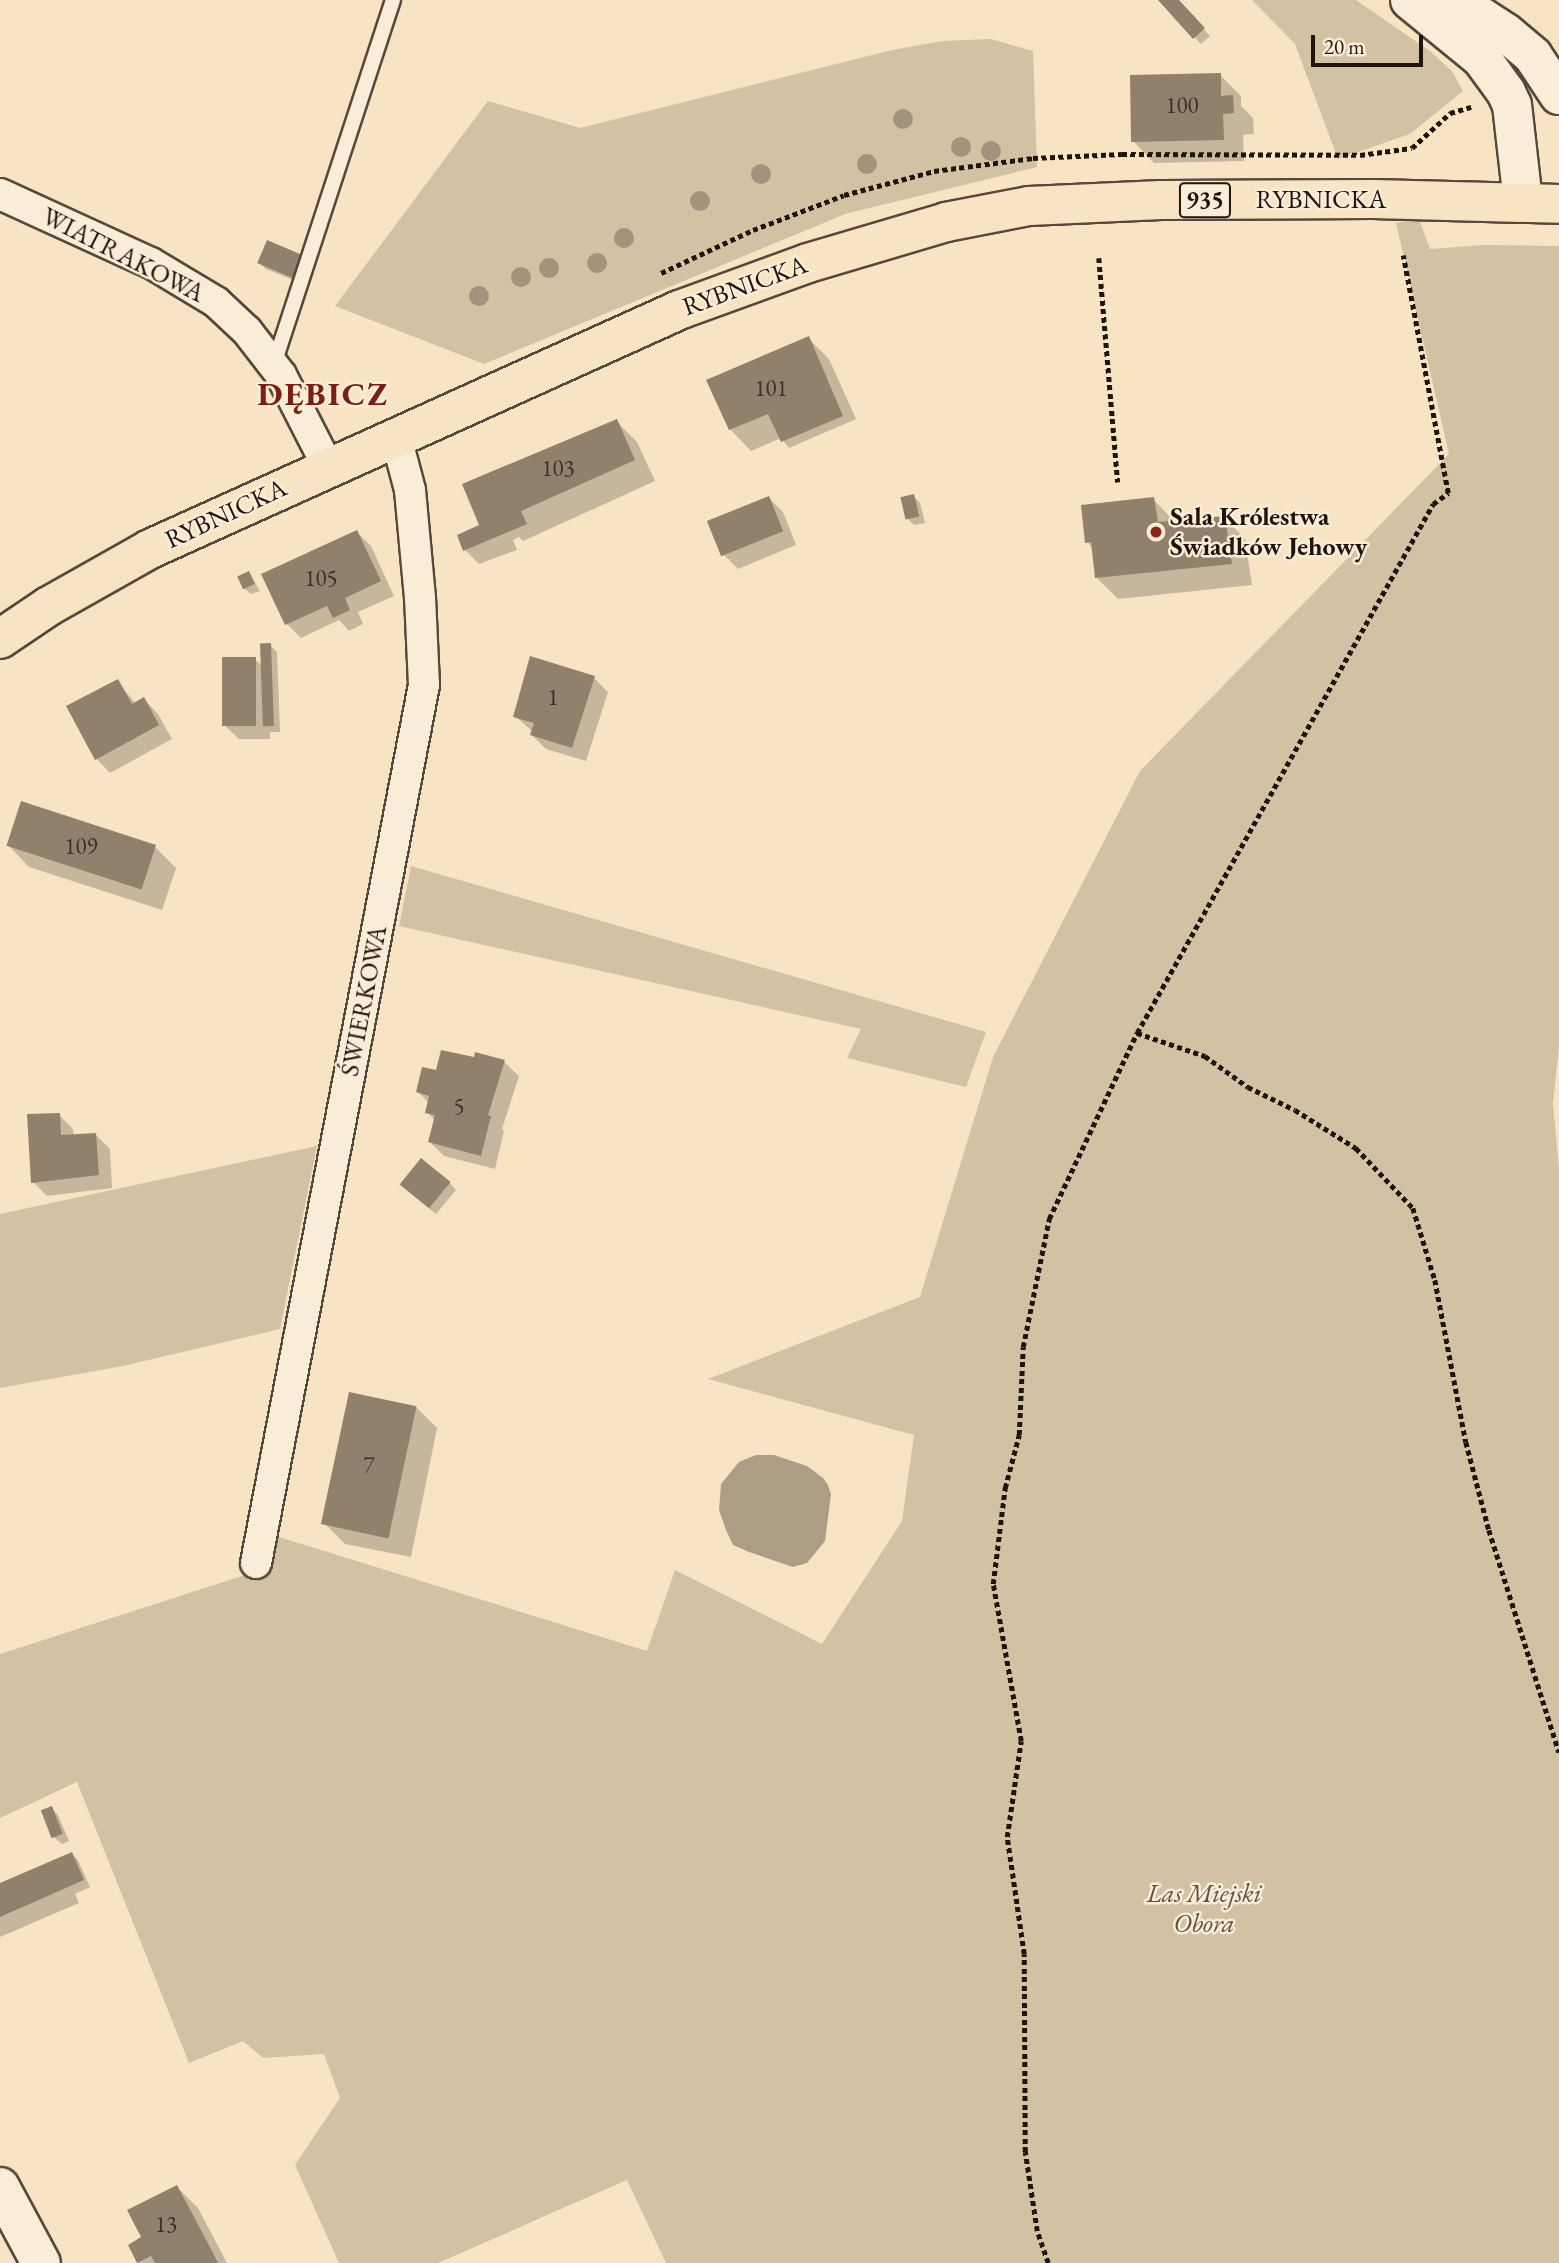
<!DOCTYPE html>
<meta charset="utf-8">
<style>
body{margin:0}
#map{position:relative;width:1559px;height:2263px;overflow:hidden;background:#f8e4c2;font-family:"EB Garamond",serif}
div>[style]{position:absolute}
.green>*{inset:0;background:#d3c1a4}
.water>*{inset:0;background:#ae9d85}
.shadow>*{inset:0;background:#0003}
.building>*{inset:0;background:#90806c;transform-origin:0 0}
.path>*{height:4.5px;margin-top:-2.25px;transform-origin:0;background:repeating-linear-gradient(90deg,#1f140f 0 5px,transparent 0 8.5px)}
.roads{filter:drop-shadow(2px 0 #55483c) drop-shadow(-2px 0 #55483c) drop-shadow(0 2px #55483c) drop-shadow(0 -2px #55483c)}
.lane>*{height:14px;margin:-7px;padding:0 7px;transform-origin:7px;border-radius:7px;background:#faedd7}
.street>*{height:30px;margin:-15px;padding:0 15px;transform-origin:15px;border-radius:15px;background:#faedd7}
.secondary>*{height:38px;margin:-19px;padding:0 19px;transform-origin:19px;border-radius:19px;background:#faedd7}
.primary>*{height:38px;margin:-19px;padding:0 19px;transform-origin:19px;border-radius:19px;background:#f8e4c2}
.trees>*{width:20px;height:20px;margin:-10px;border-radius:50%;background:#a3937c}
.dots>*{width:19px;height:19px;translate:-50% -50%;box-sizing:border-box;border:4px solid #faedd7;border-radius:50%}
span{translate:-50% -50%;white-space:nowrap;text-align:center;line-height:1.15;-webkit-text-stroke:5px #faedd7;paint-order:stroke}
.number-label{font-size:23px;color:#3b2f26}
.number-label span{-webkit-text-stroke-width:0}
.shield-label span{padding:2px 5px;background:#faedd7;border:2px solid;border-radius:5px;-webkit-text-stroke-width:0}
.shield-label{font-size:24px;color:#1f140f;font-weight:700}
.street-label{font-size:26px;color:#1f140f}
.poi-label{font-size:26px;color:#1f140f;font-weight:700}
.left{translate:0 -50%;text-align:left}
.park-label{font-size:26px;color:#5e5143;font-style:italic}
.district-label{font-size:33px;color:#7a1f14;font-weight:700;letter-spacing:2px}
.scale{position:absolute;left:1311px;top:35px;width:112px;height:32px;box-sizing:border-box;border:4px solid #1f140f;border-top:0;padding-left:9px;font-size:21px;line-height:24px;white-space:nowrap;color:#1f140f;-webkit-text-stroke:5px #faedd7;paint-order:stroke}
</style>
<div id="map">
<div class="green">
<i style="clip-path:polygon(1252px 0,1356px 0,1430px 51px,1452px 71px,1463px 91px,1410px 134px,1338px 159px,1295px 44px)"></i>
<i style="clip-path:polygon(991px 39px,1033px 51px,1037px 167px,845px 214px,484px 364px,335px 306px,488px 101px,580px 128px,892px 50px,943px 41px)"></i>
<i style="clip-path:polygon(1419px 219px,1430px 249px,1484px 245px,1559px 246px,1559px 1047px,1553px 1103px,1559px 1169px,1559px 2263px,666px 2263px,627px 2180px,438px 2263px,339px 2263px,295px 2165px,340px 2098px,324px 2054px,263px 2058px,243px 2041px,189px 2063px,77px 1782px,0 1818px,0 1654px,264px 1569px,279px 1537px,647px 1651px,675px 1570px,822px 1644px,902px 1521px,914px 1435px,708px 1379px,920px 1297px,993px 1057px,1140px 771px,1449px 454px,1396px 223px)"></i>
<i style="clip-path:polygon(411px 866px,986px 1032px,966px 1087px,847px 1058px,861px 1029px,399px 926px)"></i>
<i style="clip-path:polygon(317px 1146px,280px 1329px,123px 1366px,0 1388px,0 1214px)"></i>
</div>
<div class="water">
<i style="clip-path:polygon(756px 1455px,774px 1455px,807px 1466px,823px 1478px,828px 1485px,831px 1494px,825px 1541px,807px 1563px,793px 1567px,749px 1552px,733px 1545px,726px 1530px,719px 1510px,721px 1484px,739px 1462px)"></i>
</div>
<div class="shadow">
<i style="clip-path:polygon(1160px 0,1177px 0,1210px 36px,1201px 44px)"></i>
<i style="clip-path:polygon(1220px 75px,1241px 96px,1241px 106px,1253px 118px,1254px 134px,1243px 135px,1244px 161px,1154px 163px,1133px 141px)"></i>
<i style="clip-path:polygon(302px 256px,300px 283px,266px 269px,259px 263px)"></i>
<i style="clip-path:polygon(808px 338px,829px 359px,856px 419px,789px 448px,781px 438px,751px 451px,730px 429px)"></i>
<i style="clip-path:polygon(616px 421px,637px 442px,655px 481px,523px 541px,519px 537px,513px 540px,517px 550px,479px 564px,465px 550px,482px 526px)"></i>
<i style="clip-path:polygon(913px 496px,920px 503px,925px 523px,914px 525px,907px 518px)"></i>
<i style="clip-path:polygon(769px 498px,783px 512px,796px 545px,738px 569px,724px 555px)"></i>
<i style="clip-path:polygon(1153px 499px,1175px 522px,1224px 517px,1245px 539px,1252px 585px,1118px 599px,1097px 578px,1093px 548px,1087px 542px)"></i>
<i style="clip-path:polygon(357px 532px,371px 546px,394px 596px,358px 612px,363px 624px,349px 631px,339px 620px,301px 638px,287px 624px,264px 575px)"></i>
<i style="clip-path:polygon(249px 573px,260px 591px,251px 594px,244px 588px)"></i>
<i style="clip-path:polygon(270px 645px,277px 652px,280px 732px,270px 732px,270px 739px,239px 739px,224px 725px,255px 659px,262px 666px)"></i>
<i style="clip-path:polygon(594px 678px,608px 692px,586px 761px,546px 749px,532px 735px,533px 732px,515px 716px)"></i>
<i style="clip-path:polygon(117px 681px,136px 704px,144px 699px,158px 714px,172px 739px,110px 773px,96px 758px)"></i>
<i style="clip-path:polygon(8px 845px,155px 847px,176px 868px,162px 910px,29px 867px)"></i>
<i style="clip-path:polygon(477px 1054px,504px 1062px,519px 1076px,502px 1129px,504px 1131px,495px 1169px,444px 1156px,430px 1142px,435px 1121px,427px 1112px,429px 1103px,418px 1092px,437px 1073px,475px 1060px)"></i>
<i style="clip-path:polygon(59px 1115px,73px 1129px,74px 1136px,96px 1135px,110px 1149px,112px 1188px,47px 1196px,33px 1182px)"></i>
<i style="clip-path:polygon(450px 1183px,456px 1190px,436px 1214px,409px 1192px)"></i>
<i style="clip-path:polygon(416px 1407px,437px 1428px,411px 1557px,345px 1544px,324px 1523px)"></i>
<i style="clip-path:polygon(51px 1808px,58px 1815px,69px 1841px,62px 1844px,55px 1838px)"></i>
<i style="clip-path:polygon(71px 1854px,78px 1860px,90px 1887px,75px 1894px,79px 1903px,0 1937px,0 1885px)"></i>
<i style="clip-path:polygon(177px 2187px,198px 2208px,227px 2263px,139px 2263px,130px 2245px,144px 2238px)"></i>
</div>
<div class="building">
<i style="clip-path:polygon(1158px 0,1179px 0,1205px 28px,1193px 39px)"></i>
<i style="clip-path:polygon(1221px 73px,1221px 96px,1233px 95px,1234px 113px,1223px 114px,1224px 140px,1131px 142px,1130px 75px)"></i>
<i style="left:267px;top:240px;width:39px;height:25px;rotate:23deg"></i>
<i style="clip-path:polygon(809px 336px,843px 416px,781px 442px,768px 414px,729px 430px,706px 380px)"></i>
<i style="clip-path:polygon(617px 419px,635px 460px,521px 511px,527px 524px,463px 551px,457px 535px,479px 525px,462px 484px)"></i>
<i style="left:914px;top:494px;width:23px;height:14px;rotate:77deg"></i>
<i style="left:769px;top:496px;width:38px;height:67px;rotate:68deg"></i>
<i style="clip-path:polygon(1154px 497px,1158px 522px,1225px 516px,1232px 564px,1095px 578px,1091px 542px,1085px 543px,1081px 505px)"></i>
<i style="clip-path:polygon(357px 530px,381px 581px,345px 598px,350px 610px,333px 618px,327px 606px,285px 625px,261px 574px)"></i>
<i style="left:249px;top:571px;width:14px;height:13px;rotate:65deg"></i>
<i style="left:271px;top:643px;width:83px;height:11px;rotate:88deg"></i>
<i style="clip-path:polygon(530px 656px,595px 676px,572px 748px,530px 735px,534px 723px,513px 717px)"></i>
<i style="left:222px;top:657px;width:34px;height:69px"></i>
<i style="clip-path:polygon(118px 679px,132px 704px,144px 697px,159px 725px,95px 760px,66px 706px)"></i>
<i style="left:21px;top:801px;width:142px;height:47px;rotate:18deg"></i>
<i style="clip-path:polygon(441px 1050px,474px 1057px,475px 1052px,505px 1060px,488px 1115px,491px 1116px,481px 1156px,428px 1142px,435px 1115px,425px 1113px,429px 1096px,416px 1092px,422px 1067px,436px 1070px)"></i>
<i style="clip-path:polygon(60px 1113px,61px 1135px,96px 1133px,99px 1175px,31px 1183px,27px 1114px)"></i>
<i style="left:421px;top:1158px;width:38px;height:34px;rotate:39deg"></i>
<i style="left:349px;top:1392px;width:69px;height:135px;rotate:12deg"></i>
<i style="left:52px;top:1806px;width:30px;height:12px;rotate:69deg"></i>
<i style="clip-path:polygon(72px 1852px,84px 1880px,0 1917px,0 1883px)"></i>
<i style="clip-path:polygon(177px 2185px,212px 2251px,218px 2263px,155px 2263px,151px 2256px,137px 2263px,128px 2245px,141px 2237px,127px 2210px)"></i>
</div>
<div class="path">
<i style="left:1099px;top:258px;width:225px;rotate:85.2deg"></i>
<i style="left:661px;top:273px;width:102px;rotate:-25.1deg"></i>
<i style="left:753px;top:230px;width:97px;rotate:-21deg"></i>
<i style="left:844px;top:195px;width:93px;rotate:-14.9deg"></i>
<i style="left:934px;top:171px;width:100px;rotate:-7.5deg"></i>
<i style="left:1033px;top:158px;width:89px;rotate:-2.6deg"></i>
<i style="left:1122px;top:154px;width:238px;rotate:0.2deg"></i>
<i style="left:1360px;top:155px;width:52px;rotate:-7.7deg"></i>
<i style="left:1412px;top:148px;width:52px;rotate:-42.6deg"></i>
<i style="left:1450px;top:113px;width:22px;rotate:-16deg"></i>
<i style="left:1137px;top:1033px;width:606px;rotate:-60.77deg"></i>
<i style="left:1433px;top:504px;width:19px;rotate:-36deg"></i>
<i style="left:1448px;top:493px;width:242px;rotate:-100.7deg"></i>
<i style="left:1048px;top:2263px;width:34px;rotate:-109deg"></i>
<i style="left:1037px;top:2231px;width:80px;rotate:-98.6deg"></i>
<i style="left:1025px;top:2152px;width:198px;rotate:-90.3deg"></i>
<i style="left:1024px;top:1954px;width:118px;rotate:-98.3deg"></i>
<i style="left:1007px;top:1837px;width:97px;rotate:-81.7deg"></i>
<i style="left:1021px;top:1741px;width:159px;rotate:-100.1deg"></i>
<i style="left:993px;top:1584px;width:97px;rotate:-82.9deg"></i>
<i style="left:1005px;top:1488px;width:55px;rotate:-75.2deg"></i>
<i style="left:1019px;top:1435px;width:88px;rotate:-87.4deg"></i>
<i style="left:1023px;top:1347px;width:131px;rotate:-78.5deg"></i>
<i style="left:1049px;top:1219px;width:206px;rotate:-64.7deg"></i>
<i style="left:1137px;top:1033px;width:72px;rotate:18.7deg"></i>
<i style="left:1205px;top:1056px;width:53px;rotate:35.8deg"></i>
<i style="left:1248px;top:1087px;width:52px;rotate:26.1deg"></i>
<i style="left:1295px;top:1110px;width:72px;rotate:31.9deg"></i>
<i style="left:1356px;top:1148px;width:83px;rotate:46.5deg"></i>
<i style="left:1413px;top:1208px;width:75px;rotate:73deg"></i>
<i style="left:1435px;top:1280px;width:165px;rotate:79.2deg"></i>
<i style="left:1466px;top:1442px;width:91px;rotate:75.4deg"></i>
<i style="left:1489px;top:1530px;width:233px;rotate:72.5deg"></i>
</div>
<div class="roads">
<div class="lane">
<i style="left:274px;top:364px;width:383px;rotate:-71.9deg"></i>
</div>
<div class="street">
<i style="left:0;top:194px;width:166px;rotate:24.6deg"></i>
<i style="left:151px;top:263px;width:76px;rotate:31deg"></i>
<i style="left:216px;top:302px;width:42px;rotate:43.1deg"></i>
<i style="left:247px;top:331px;width:56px;rotate:52.3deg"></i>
<i style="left:281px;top:375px;width:103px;rotate:62.9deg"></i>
<i style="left:256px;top:1563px;width:894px;rotate:-79.17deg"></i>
<i style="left:424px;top:685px;width:87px;rotate:-92.6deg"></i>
<i style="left:420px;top:598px;width:108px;rotate:-95.3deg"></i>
<i style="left:410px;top:490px;width:55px;rotate:-104.8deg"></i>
</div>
<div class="secondary">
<i style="left:1410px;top:0;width:93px;rotate:39.3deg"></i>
<i style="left:1482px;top:59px;width:41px;rotate:54deg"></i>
<i style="left:1506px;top:92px;width:14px;rotate:65deg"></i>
<i style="left:1512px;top:105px;width:98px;rotate:83.5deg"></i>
<i style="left:1426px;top:0;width:44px;rotate:11.8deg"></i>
<i style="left:1469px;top:9px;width:44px;rotate:33deg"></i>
<i style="left:1506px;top:33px;width:35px;rotate:40deg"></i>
<i style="left:1533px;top:56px;width:47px;rotate:56.3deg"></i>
<i style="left:0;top:2187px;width:86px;rotate:61.7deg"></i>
</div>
<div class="primary">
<i style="left:0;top:639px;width:59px;rotate:-34deg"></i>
<i style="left:49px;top:606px;width:116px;rotate:-29.4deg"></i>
<i style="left:150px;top:549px;width:580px;rotate:-24.31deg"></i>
<i style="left:679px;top:310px;width:137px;rotate:-20deg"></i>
<i style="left:808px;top:263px;width:144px;rotate:-16.5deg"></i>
<i style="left:946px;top:222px;width:85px;rotate:-10.9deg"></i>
<i style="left:1029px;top:206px;width:132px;rotate:-2.6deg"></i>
<i style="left:1161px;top:200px;width:212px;rotate:-0.3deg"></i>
<i style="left:1373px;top:199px;width:186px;rotate:1.5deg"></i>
</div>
</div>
<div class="trees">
<i style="left:903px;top:119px"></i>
<i style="left:961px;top:147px"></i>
<i style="left:991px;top:151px"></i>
<i style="left:867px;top:164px"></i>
<i style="left:761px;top:174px"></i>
<i style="left:700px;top:201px"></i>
<i style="left:624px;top:238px"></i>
<i style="left:597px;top:263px"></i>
<i style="left:549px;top:268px"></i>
<i style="left:521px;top:277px"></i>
<i style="left:479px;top:296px"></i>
</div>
<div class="dots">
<i style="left:1156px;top:532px;background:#8f2418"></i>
</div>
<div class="number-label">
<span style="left:1182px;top:105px">100</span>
<span style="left:771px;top:388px">101</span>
<span style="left:558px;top:468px">103</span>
<span style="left:321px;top:578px">105</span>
<span style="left:553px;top:697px">1</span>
<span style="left:81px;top:846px">109</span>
<span style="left:459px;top:1106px">5</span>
<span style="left:369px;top:1465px">7</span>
<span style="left:166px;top:2224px">13</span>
</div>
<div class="shield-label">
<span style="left:1205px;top:200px">935</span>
</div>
<div class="street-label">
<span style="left:1321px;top:200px">RYBNICKA</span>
<span style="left:123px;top:255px;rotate:27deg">WIATRAKOWA</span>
<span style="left:745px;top:286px;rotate:-20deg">RYBNICKA</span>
<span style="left:226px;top:514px;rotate:-25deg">RYBNICKA</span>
<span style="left:364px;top:1001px;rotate:-79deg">ŚWIERKOWA</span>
</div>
<div class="poi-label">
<span class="left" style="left:1170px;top:532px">Sala Królestwa<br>Świadków Jehowy</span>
</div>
<div class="park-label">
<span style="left:1204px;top:1909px">Las Miejski<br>Obora</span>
</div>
<div class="district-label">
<span style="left:323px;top:394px">DĘBICZ</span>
</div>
<div class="scale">20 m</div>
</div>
